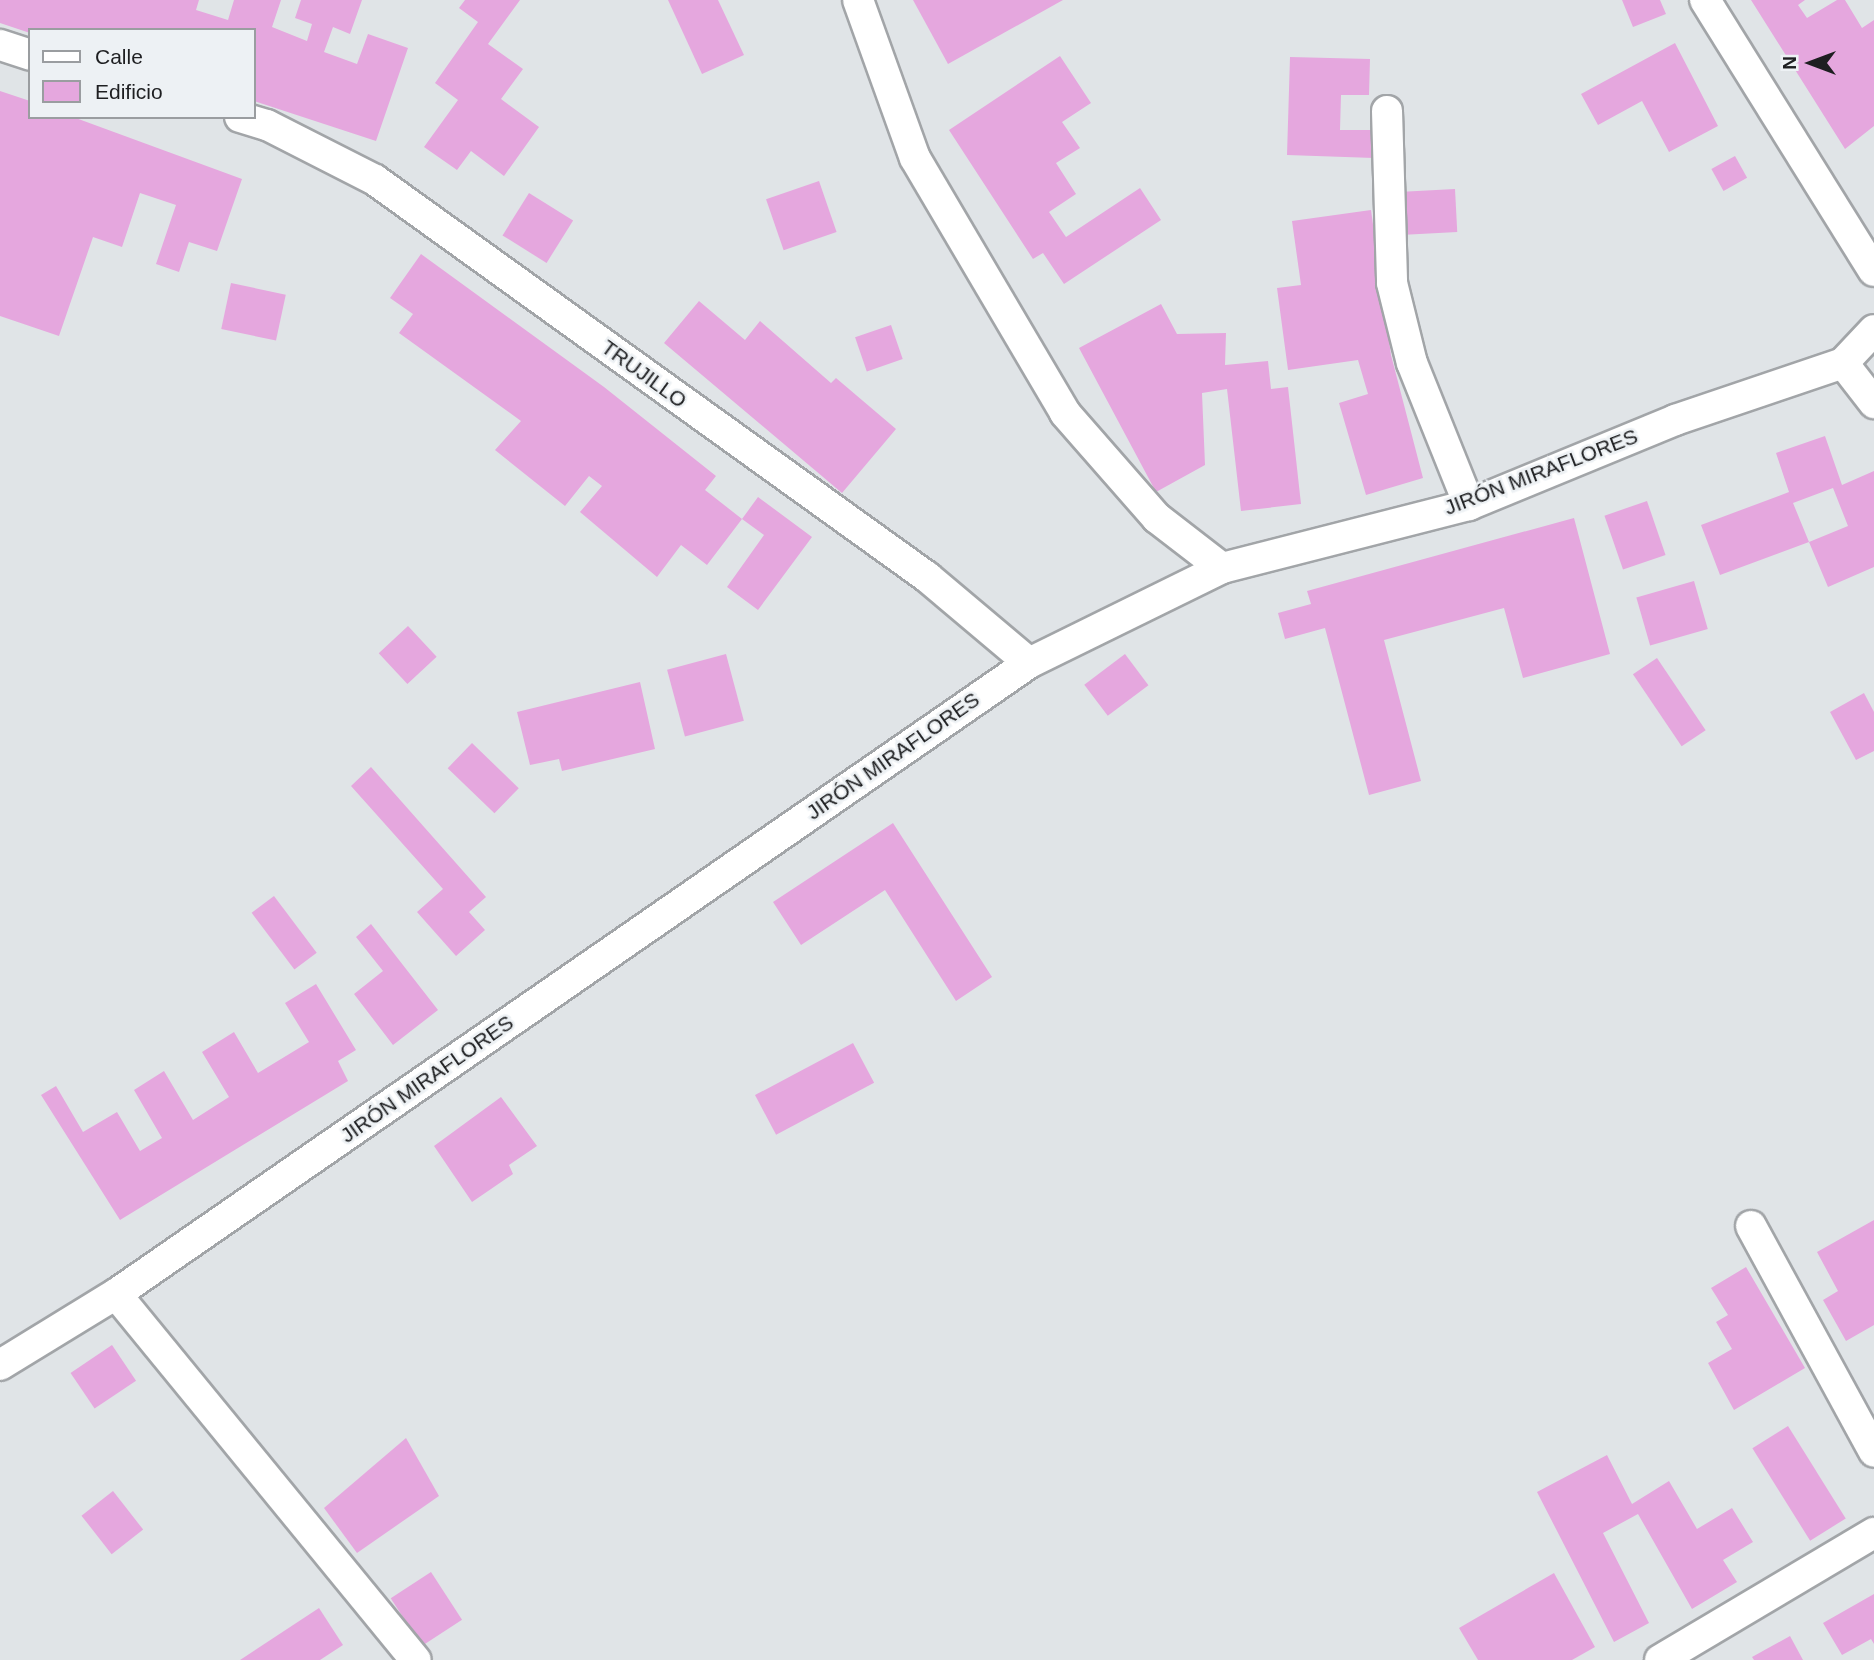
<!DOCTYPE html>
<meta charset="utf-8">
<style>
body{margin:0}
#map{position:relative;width:1874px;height:1660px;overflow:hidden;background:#e0e4e7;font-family:Helvetica,sans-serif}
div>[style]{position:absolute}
.building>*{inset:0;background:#e5a7de;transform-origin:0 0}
.roads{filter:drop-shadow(2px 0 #a2a5a8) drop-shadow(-2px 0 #a2a5a8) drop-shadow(0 2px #a2a5a8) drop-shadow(0 -2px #a2a5a8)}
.street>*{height:30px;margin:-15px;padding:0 15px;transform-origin:15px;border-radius:15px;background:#fff}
span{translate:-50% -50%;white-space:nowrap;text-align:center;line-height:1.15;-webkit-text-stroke:5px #edf1f4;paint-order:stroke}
.street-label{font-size:21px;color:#1e1f21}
.legend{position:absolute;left:28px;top:28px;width:228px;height:91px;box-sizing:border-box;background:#edf1f4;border:2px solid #9a9da0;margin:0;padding:9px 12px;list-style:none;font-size:21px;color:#1e1f21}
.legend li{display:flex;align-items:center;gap:14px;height:35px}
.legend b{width:35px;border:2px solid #9a9da0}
.north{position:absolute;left:1776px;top:28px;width:70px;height:70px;-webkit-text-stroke:5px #edf1f4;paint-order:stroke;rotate:270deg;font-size:19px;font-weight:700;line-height:28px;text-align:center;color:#1e1f21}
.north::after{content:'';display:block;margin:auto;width:24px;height:32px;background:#1e1f21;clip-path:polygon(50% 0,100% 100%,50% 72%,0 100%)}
</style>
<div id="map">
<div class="building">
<i style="clip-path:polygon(0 0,199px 0,196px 10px,228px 20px,234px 0,281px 0,272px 27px,307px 41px,312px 24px,295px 18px,301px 0,362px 0,350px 34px,333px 27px,324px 52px,357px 64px,368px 34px,408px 48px,376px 141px,254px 101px,254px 30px,30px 33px,0 23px)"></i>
<i style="clip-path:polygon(465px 0,520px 0,488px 44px,523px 69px,501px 99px,539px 127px,504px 176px,471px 151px,457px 170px,424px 147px,458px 100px,435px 83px,478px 22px,459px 8px)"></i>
<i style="clip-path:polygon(668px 0,718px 0,744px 55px,702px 74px)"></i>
<i style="clip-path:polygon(913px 0,1063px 0,948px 64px)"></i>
<i style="clip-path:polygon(1622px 0,1660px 0,1666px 14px,1633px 27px)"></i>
<i style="clip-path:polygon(1751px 0,1805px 0,1798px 5px,1807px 18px,1837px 0,1845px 0,1862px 28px,1874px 20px,1874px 126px,1845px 149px)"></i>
<i style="clip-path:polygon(1675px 43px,1718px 126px,1669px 152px,1642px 101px,1598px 125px,1581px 94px)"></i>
<i style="clip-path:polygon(1060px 56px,1091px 103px,1062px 122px,1080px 148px,1056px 163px,1076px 194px,1049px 212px,1066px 237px,1140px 188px,1161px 220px,1064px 284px,1043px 253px,1033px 259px,949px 130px)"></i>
<i style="clip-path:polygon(1290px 57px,1370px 59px,1369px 95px,1341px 95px,1340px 130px,1375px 130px,1374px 158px,1287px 155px)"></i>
<i style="clip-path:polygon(0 91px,30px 101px,30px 117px,73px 117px,242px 179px,217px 251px,189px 242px,179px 272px,156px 264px,176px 205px,140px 193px,122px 247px,93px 237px,59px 336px,0 316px)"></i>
<i style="left:1735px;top:156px;width:25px;height:27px;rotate:61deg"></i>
<i style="left:819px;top:181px;width:54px;height:56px;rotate:71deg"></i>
<i style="left:1455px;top:189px;width:43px;height:52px;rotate:87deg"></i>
<i style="left:529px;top:193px;width:52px;height:50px;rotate:32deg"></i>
<i style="clip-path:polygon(1371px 210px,1391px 355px,1423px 478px,1366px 495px,1339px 403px,1368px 394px,1358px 360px,1288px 370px,1277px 288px,1301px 285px,1292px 221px)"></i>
<i style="clip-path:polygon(421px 254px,604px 387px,716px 476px,705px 490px,742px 519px,707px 565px,681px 545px,657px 577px,580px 512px,602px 486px,589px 476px,565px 506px,495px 450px,521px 421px,399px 333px,413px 314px,390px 298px)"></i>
<i style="left:231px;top:283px;width:56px;height:47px;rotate:12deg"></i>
<i style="clip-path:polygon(699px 301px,745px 340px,760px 321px,831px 383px,836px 378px,896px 429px,842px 493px,664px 343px)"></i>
<i style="clip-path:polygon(1161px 304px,1177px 334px,1226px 333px,1225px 365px,1268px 361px,1271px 389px,1288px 387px,1301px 504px,1241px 511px,1227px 389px,1202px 393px,1205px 465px,1156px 492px,1079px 348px)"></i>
<i style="left:891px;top:325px;width:36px;height:38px;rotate:71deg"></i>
<i style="clip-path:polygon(evenodd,1825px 436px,1842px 485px,1874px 471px,1874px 567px,1828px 587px,1809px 542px,1720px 575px,1701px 525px,1789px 492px,1776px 453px,1825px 436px,1833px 488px,1848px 526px,1809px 542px,1793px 503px,1833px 488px)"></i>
<i style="clip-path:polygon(758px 497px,812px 537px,758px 610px,727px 587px,764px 535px,742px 519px)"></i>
<i style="left:1647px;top:501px;width:57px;height:45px;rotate:71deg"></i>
<i style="clip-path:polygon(1574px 518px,1610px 654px,1523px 678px,1504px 608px,1384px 640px,1421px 781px,1369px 795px,1325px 628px,1285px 639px,1278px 613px,1311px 604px,1307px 591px)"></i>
<i style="left:1694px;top:581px;width:50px;height:60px;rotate:74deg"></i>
<i style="left:408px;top:626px;width:42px;height:40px;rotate:47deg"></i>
<i style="left:726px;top:654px;width:69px;height:61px;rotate:75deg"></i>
<i style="left:1125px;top:654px;width:39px;height:51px;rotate:53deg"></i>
<i style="left:1657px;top:658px;width:87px;height:29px;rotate:56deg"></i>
<i style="clip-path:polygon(640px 682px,655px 749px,562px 771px,559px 759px,530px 765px,517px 712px)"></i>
<i style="clip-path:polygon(1864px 693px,1874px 712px,1874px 751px,1856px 760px,1830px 712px)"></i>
<i style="left:472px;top:743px;width:65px;height:35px;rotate:44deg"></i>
<i style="clip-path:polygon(371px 767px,486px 897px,469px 912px,485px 930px,456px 956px,417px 912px,443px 889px,351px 786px)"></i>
<i style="clip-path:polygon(893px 823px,992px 977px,956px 1001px,885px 890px,801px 945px,773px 902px)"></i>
<i style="left:274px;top:896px;width:71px;height:28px;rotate:53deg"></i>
<i style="clip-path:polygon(371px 924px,438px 1010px,393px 1045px,354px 994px,383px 971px,356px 937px)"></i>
<i style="clip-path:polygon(316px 984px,356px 1050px,338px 1061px,348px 1081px,120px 1220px,41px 1095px,56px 1086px,83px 1132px,117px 1112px,140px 1151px,162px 1138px,134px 1090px,164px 1071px,193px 1120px,229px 1097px,202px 1052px,234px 1032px,258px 1073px,309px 1042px,285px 1003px)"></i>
<i style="left:853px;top:1043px;width:45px;height:111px;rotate:62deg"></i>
<i style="clip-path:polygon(501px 1097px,537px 1146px,509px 1165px,513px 1174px,472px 1202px,434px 1146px)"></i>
<i style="clip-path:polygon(1874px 1220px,1874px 1325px,1846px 1341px,1823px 1300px,1838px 1291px,1817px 1252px)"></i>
<i style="clip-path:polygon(1746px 1267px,1805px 1368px,1734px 1410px,1708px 1363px,1732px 1349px,1716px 1322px,1728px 1315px,1711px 1288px)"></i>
<i style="left:112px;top:1345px;width:43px;height:50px;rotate:56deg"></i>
<i style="left:1788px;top:1426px;width:109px;height:42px;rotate:58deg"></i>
<i style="clip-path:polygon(406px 1438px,439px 1496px,357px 1553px,324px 1508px)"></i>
<i style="clip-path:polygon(1607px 1455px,1632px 1504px,1669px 1481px,1697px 1529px,1732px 1508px,1753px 1542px,1723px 1560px,1737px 1582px,1692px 1609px,1638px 1514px,1603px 1533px,1649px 1623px,1614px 1642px,1537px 1492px)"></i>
<i style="left:113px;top:1491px;width:49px;height:40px;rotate:52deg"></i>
<i style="left:431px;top:1572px;width:57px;height:48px;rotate:57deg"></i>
<i style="clip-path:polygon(1554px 1573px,1595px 1647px,1572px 1660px,1478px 1660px,1459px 1628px)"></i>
<i style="clip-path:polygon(1874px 1594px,1874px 1644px,1871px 1639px,1842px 1655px,1823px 1623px)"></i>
<i style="clip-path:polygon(319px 1608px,343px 1645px,320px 1660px,240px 1660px)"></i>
<i style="clip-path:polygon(1790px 1636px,1803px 1660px,1754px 1660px,1752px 1657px)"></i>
</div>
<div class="roads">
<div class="street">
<i style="left:858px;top:0;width:168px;rotate:70.2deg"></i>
<i style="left:915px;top:158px;width:296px;rotate:59.5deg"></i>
<i style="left:1065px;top:413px;width:140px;rotate:48.8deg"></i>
<i style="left:1157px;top:518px;width:82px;rotate:37.6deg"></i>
<i style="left:1705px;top:0;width:319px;rotate:58.1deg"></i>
<i style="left:0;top:45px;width:32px;rotate:18deg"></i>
<i style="left:1387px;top:111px;width:172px;rotate:88.3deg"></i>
<i style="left:1392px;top:283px;width:82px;rotate:76deg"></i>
<i style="left:1412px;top:363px;width:153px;rotate:68.1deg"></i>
<i style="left:240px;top:117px;width:28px;rotate:17deg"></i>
<i style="left:267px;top:125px;width:121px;rotate:27deg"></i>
<i style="left:375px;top:180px;width:680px;rotate:35.72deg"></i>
<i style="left:927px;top:577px;width:133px;rotate:40.1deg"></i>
<i style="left:1843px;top:363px;width:51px;rotate:52.2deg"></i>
<i style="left:1751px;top:1226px;width:257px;rotate:61.4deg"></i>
<i style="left:116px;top:1294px;width:473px;rotate:50.7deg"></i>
<i style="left:0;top:1365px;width:136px;rotate:-31.5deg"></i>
<i style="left:116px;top:1294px;width:1110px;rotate:-34.65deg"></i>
<i style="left:1029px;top:663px;width:215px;rotate:-26.2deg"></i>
<i style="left:1222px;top:568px;width:255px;rotate:-14.3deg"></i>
<i style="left:1469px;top:505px;width:223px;rotate:-22.4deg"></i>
<i style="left:1675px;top:420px;width:177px;rotate:-18.7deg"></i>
<i style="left:1843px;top:363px;width:45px;rotate:-46.8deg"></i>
<i style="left:1660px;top:1660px;width:249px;rotate:-30.7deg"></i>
</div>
</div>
<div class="street-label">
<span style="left:644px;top:374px;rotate:36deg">TRUJILLO</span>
<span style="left:1541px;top:472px;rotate:-21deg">JIRÓN MIRAFLORES</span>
<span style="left:893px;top:756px;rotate:-35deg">JIRÓN MIRAFLORES</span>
<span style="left:427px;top:1079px;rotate:-35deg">JIRÓN MIRAFLORES</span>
</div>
<ul class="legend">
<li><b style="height:9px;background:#fff"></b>Calle</li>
<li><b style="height:19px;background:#e5a7de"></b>Edificio</li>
</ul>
<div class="north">N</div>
</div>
